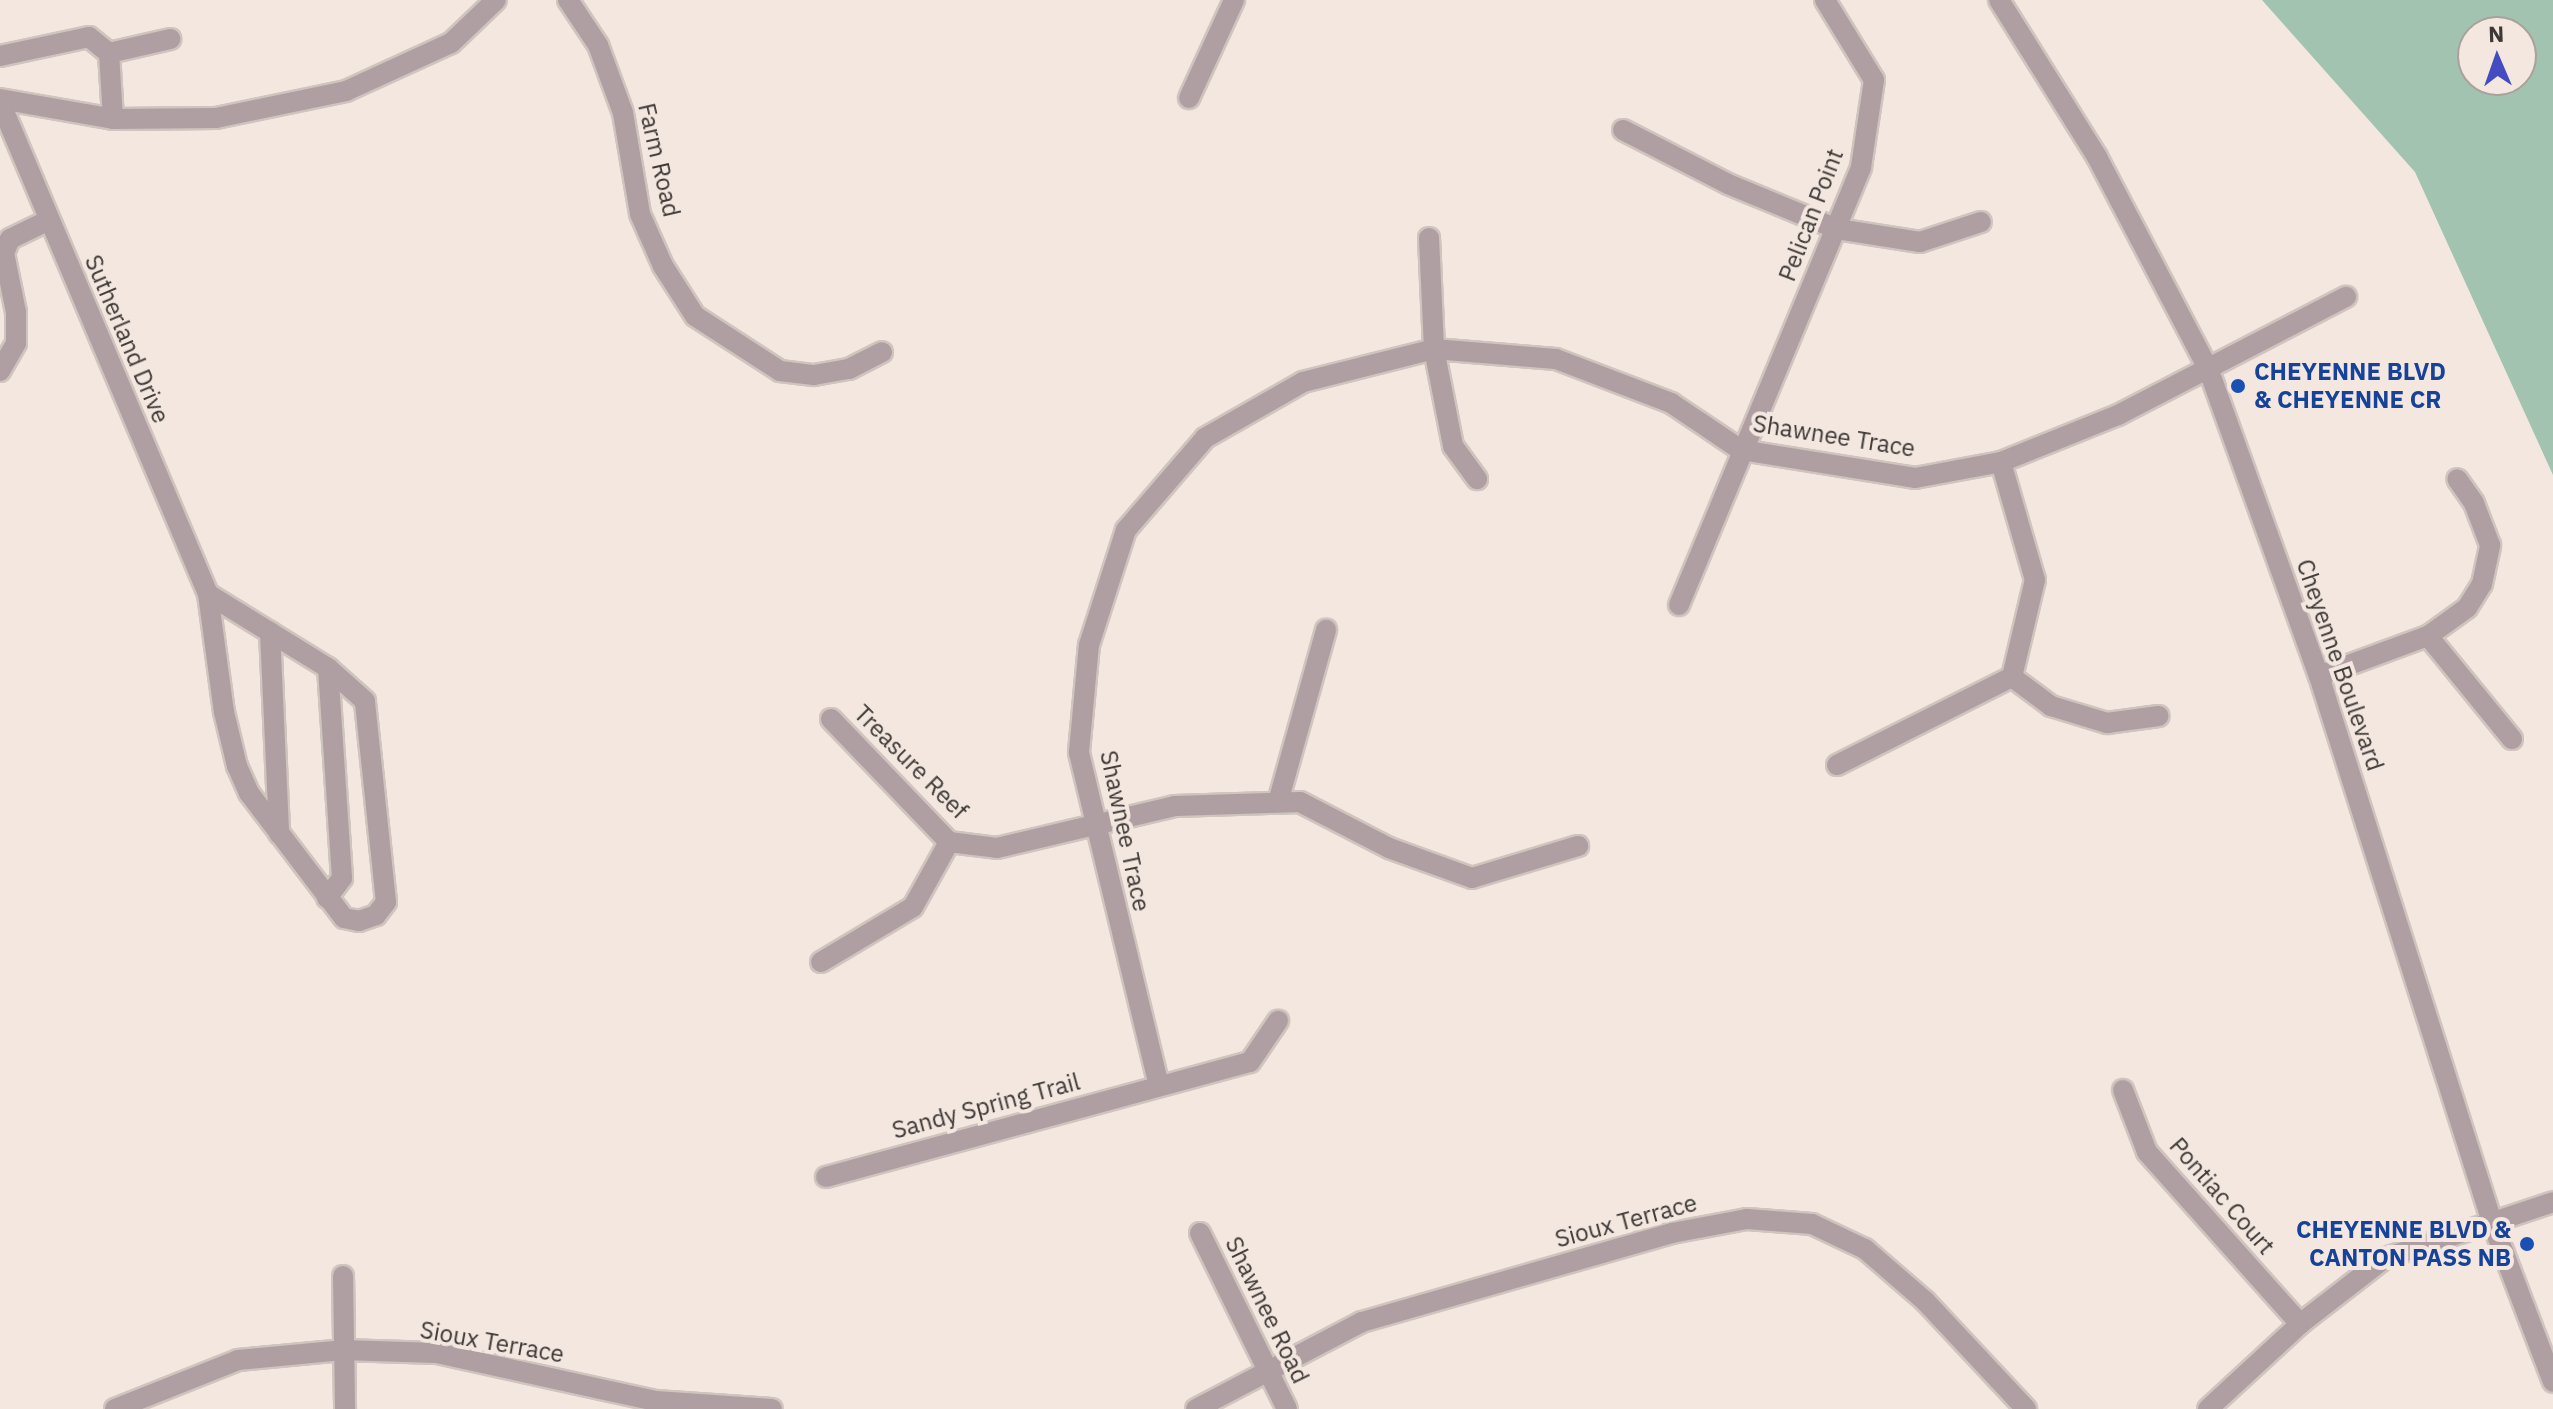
<!DOCTYPE html>
<style>
body{margin:0}
#map{position:relative;width:2553px;height:1409px;overflow:hidden;background:#f3e7e0;font-family:"IBM Plex Sans",sans-serif}
div>[style]{position:absolute}
.forest>*{inset:0;background:#a1c3b0}
.roads{filter:drop-shadow(2px 0 #cfc4be) drop-shadow(-2px 0 #cfc4be) drop-shadow(0 2px #cfc4be) drop-shadow(0 -2px #cfc4be)}
.minor>*{height:20px;margin:-10px;padding:0 10px;transform-origin:10px;border-radius:10px;background:#af9ea2}
.dots>*{width:22px;height:22px;translate:-50% -50%;box-sizing:border-box;border:4px solid #f3e7e0;border-radius:50%}
span{translate:-50% -50%;white-space:nowrap;text-align:center;line-height:1.15;-webkit-text-stroke:8px #f3e7e0;paint-order:stroke}
.street-label{font-size:24px;color:#3d3835}
.transit-label{font-size:24px;color:#164399;font-weight:700}
.left{translate:0 -50%;text-align:left}
.right{translate:-100% -50%;text-align:right}
.north{position:absolute;left:2457px;top:16px;width:80px;height:80px;box-sizing:border-box;background:#f3e7e0;border:2px solid #aaa19c;border-radius:50%;rotate:358deg;font-size:22px;font-weight:700;line-height:32px;text-align:center;color:#3d3835}
.north::after{content:'';display:block;margin:auto;width:28px;height:36px;background:#434dc1;clip-path:polygon(50% 0,100% 100%,50% 72%,0 100%)}
</style>
<div id="map">
<div class="forest">
<i style="clip-path:polygon(evenodd,2262px 0,2553px 0,2553px 475px,2415px 172px,2262px 0,2473px 32px,2521px 32px,2521px 80px,2473px 80px,2473px 32px)"></i>
</div>
<div class="roads">
<div class="minor">
<i style="left:568px;top:0;width:54px;rotate:56.3deg"></i>
<i style="left:598px;top:45px;width:72px;rotate:69.8deg"></i>
<i style="left:623px;top:113px;width:102px;rotate:80.4deg"></i>
<i style="left:640px;top:214px;width:57px;rotate:66.1deg"></i>
<i style="left:663px;top:266px;width:59px;rotate:57.4deg"></i>
<i style="left:695px;top:316px;width:101px;rotate:32.9deg"></i>
<i style="left:780px;top:371px;width:34px;rotate:7deg"></i>
<i style="left:814px;top:375px;width:36px;rotate:-10deg"></i>
<i style="left:849px;top:369px;width:37px;rotate:-27deg"></i>
<i style="left:1999px;top:0;width:185px;rotate:58deg"></i>
<i style="left:2097px;top:157px;width:238px;rotate:62.3deg"></i>
<i style="left:2208px;top:368px;width:327px;rotate:70.2deg"></i>
<i style="left:2319px;top:676px;width:573px;rotate:72.42deg"></i>
<i style="left:2492px;top:1222px;width:171px;rotate:69.1deg"></i>
<i style="left:109px;top:53px;width:63px;rotate:-12.9deg"></i>
<i style="left:0;top:56px;width:91px;rotate:-12.1deg"></i>
<i style="left:89px;top:37px;width:26px;rotate:39deg"></i>
<i style="left:109px;top:53px;width:66px;rotate:86.5deg"></i>
<i style="left:1189px;top:98px;width:108px;rotate:-65.3deg"></i>
<i style="left:0;top:99px;width:115px;rotate:10deg"></i>
<i style="left:113px;top:119px;width:103px;rotate:-0.6deg"></i>
<i style="left:216px;top:118px;width:133px;rotate:-11.7deg"></i>
<i style="left:346px;top:91px;width:115px;rotate:-24.6deg"></i>
<i style="left:451px;top:43px;width:62px;rotate:-43.7deg"></i>
<i style="left:0;top:102px;width:534px;rotate:67.08deg"></i>
<i style="left:208px;top:594px;width:119px;rotate:82.3deg"></i>
<i style="left:224px;top:712px;width:56px;rotate:76.5deg"></i>
<i style="left:237px;top:766px;width:30px;rotate:66deg"></i>
<i style="left:249px;top:793px;width:157px;rotate:52.8deg"></i>
<i style="left:344px;top:918px;width:15px;rotate:11deg"></i>
<i style="left:359px;top:921px;width:18px;rotate:-19deg"></i>
<i style="left:376px;top:915px;width:16px;rotate:-52deg"></i>
<i style="left:386px;top:902px;width:202px;rotate:-96deg"></i>
<i style="left:365px;top:701px;width:50px;rotate:-138.3deg"></i>
<i style="left:328px;top:668px;width:141px;rotate:-148.3deg"></i>
<i style="left:1623px;top:130px;width:118px;rotate:27.2deg"></i>
<i style="left:1728px;top:184px;width:118px;rotate:22.4deg"></i>
<i style="left:1837px;top:229px;width:84px;rotate:8.9deg"></i>
<i style="left:1920px;top:242px;width:64px;rotate:-18.2deg"></i>
<i style="left:1429px;top:238px;width:111px;rotate:87.4deg"></i>
<i style="left:1434px;top:349px;width:99px;rotate:78.9deg"></i>
<i style="left:1453px;top:446px;width:41px;rotate:54deg"></i>
<i style="left:0;top:371px;width:32px;rotate:-60deg"></i>
<i style="left:16px;top:343px;width:31px;rotate:-90deg"></i>
<i style="left:16px;top:312px;width:60px;rotate:-101.5deg"></i>
<i style="left:4px;top:253px;width:15px;rotate:-67deg"></i>
<i style="left:10px;top:239px;width:43px;rotate:-26deg"></i>
<i style="left:1679px;top:605px;width:474px;rotate:-67.4deg"></i>
<i style="left:1861px;top:167px;width:88px;rotate:-81.5deg"></i>
<i style="left:1874px;top:80px;width:94px;rotate:-121.5deg"></i>
<i style="left:270px;top:632px;width:202px;rotate:87.4deg"></i>
<i style="left:2428px;top:636px;width:133px;rotate:50.8deg"></i>
<i style="left:2319px;top:676px;width:116px;rotate:-20.2deg"></i>
<i style="left:2428px;top:636px;width:48px;rotate:-35.7deg"></i>
<i style="left:2467px;top:608px;width:28px;rotate:-58deg"></i>
<i style="left:2482px;top:584px;width:40px;rotate:-78deg"></i>
<i style="left:2490px;top:545px;width:45px;rotate:-110.9deg"></i>
<i style="left:2474px;top:503px;width:29px;rotate:-125deg"></i>
<i style="left:2012px;top:677px;width:49px;rotate:36.6deg"></i>
<i style="left:2051px;top:706px;width:59px;rotate:16.9deg"></i>
<i style="left:2107px;top:723px;width:52px;rotate:-7.7deg"></i>
<i style="left:831px;top:719px;width:170px;rotate:46.2deg"></i>
<i style="left:949px;top:842px;width:48px;rotate:7.1deg"></i>
<i style="left:997px;top:848px;width:183px;rotate:-13.3deg"></i>
<i style="left:1175px;top:806px;width:125px;rotate:-1.8deg"></i>
<i style="left:1300px;top:802px;width:100px;rotate:27.3deg"></i>
<i style="left:1389px;top:848px;width:88px;rotate:19.9deg"></i>
<i style="left:1472px;top:878px;width:111px;rotate:-16.8deg"></i>
<i style="left:1837px;top:765px;width:196px;rotate:-26.7deg"></i>
<i style="left:2012px;top:677px;width:100px;rotate:-76.7deg"></i>
<i style="left:2035px;top:580px;width:123px;rotate:-106.1deg"></i>
<i style="left:1278px;top:802px;width:179px;rotate:-74.4deg"></i>
<i style="left:327px;top:898px;width:25px;rotate:-53deg"></i>
<i style="left:342px;top:878px;width:210px;rotate:-93.8deg"></i>
<i style="left:821px;top:962px;width:107px;rotate:-30.9deg"></i>
<i style="left:913px;top:907px;width:74px;rotate:-61deg"></i>
<i style="left:1159px;top:1086px;width:343px;rotate:-103.5deg"></i>
<i style="left:1079px;top:752px;width:107px;rotate:-84.7deg"></i>
<i style="left:1089px;top:645px;width:121px;rotate:-72.2deg"></i>
<i style="left:1126px;top:530px;width:121px;rotate:-49.3deg"></i>
<i style="left:1205px;top:438px;width:113px;rotate:-29.7deg"></i>
<i style="left:1303px;top:382px;width:135px;rotate:-14.1deg"></i>
<i style="left:1434px;top:349px;width:122px;rotate:4.7deg"></i>
<i style="left:1556px;top:359px;width:123px;rotate:20.9deg"></i>
<i style="left:1671px;top:403px;width:84px;rotate:33.9deg"></i>
<i style="left:1741px;top:450px;width:176px;rotate:9.1deg"></i>
<i style="left:1915px;top:478px;width:87px;rotate:-10.5deg"></i>
<i style="left:2001px;top:462px;width:126px;rotate:-21.9deg"></i>
<i style="left:2118px;top:415px;width:257px;rotate:-27.4deg"></i>
<i style="left:2123px;top:1090px;width:66px;rotate:68.8deg"></i>
<i style="left:2147px;top:1152px;width:230px;rotate:48.3deg"></i>
<i style="left:826px;top:1177px;width:439px;rotate:-15.2deg"></i>
<i style="left:1250px;top:1062px;width:50px;rotate:-55.7deg"></i>
<i style="left:1200px;top:1233px;width:196px;rotate:63.7deg"></i>
<i style="left:343px;top:1276px;width:133px;rotate:89.1deg"></i>
<i style="left:115px;top:1409px;width:132px;rotate:-21.7deg"></i>
<i style="left:238px;top:1360px;width:105px;rotate:-5.4deg"></i>
<i style="left:343px;top:1350px;width:94px;rotate:1.8deg"></i>
<i style="left:437px;top:1353px;width:224px;rotate:12.4deg"></i>
<i style="left:656px;top:1401px;width:116px;rotate:3.9deg"></i>
<i style="left:1196px;top:1409px;width:187px;rotate:-27.7deg"></i>
<i style="left:1362px;top:1322px;width:323px;rotate:-16deg"></i>
<i style="left:1672px;top:1233px;width:76px;rotate:-10.6deg"></i>
<i style="left:1747px;top:1219px;width:65px;rotate:4.4deg"></i>
<i style="left:1812px;top:1224px;width:59px;rotate:25.3deg"></i>
<i style="left:1865px;top:1249px;width:79px;rotate:40.9deg"></i>
<i style="left:1925px;top:1301px;width:148px;rotate:46.9deg"></i>
<i style="left:2208px;top:1409px;width:125px;rotate:-42.7deg"></i>
<i style="left:2300px;top:1324px;width:108px;rotate:-37.8deg"></i>
<i style="left:2385px;top:1258px;width:177px;rotate:-18.4deg"></i>
</div>
</div>
<div class="dots">
<i style="left:2238px;top:386px;background:#1a4fb4"></i>
<i style="left:2527px;top:1244px;background:#1a4fb4"></i>
</div>
<div class="street-label">
<span style="left:659px;top:160px;rotate:77deg">Farm Road</span>
<span style="left:1811px;top:215px;rotate:-69deg">Pelican Point</span>
<span style="left:127px;top:339px;rotate:67deg">Sutherland Drive</span>
<span style="left:1834px;top:436px;rotate:9deg">Shawnee Trace</span>
<span style="left:2340px;top:665px;rotate:71deg">Cheyenne Boulevard</span>
<span style="left:911px;top:762px;rotate:45deg">Treasure Reef</span>
<span style="left:1125px;top:831px;rotate:78deg">Shawnee Trace</span>
<span style="left:986px;top:1106px;rotate:-15deg">Sandy Spring Trail</span>
<span style="left:2222px;top:1196px;rotate:49deg">Pontiac Court</span>
<span style="left:1626px;top:1221px;rotate:-15deg">Sioux Terrace</span>
<span style="left:1267px;top:1310px;rotate:64deg">Shawnee Road</span>
<span style="left:492px;top:1342px;rotate:10deg">Sioux Terrace</span>
</div>
<div class="transit-label">
<span class="left" style="left:2254px;top:386px">CHEYENNE BLVD<br>&amp; CHEYENNE CR</span>
<span class="right" style="left:2511px;top:1244px">CHEYENNE BLVD &amp;<br>CANTON PASS NB</span>
</div>
<div class="north">N</div>
</div>
